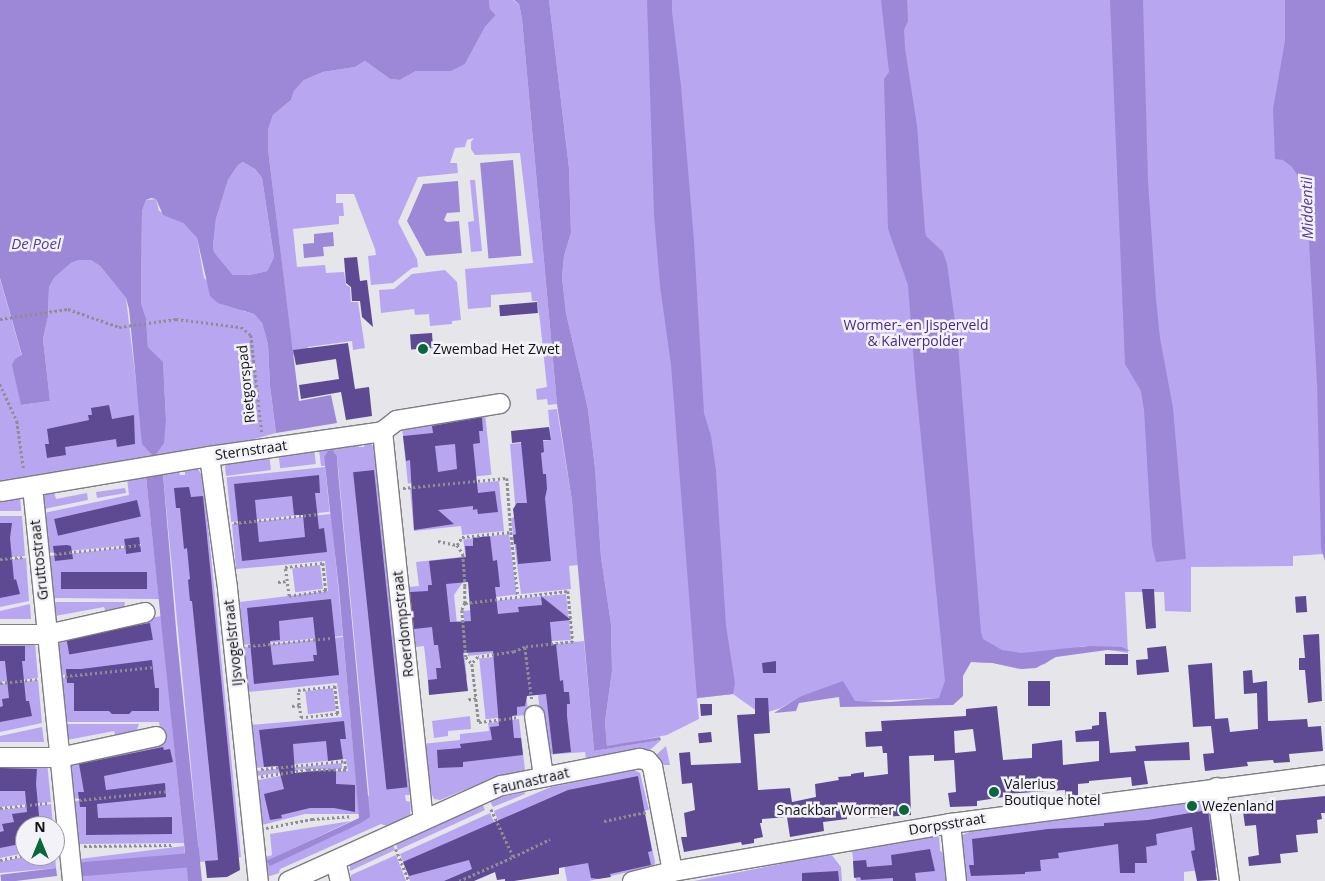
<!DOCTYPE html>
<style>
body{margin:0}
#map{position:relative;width:1325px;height:881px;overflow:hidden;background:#e6e5ea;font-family:"Open Sans",sans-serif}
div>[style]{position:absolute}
.green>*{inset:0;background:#b8a7f0;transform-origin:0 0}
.water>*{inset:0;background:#9c88d7;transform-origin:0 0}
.canal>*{height:14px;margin:-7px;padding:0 7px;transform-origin:7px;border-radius:7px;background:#9c88d7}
.building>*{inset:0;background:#5e4a93;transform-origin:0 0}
.path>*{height:2.5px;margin-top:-1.25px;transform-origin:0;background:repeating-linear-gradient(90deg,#8e8d91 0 2.5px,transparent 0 5px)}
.roads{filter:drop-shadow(1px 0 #7d7c82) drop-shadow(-1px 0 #7d7c82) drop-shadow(0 1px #7d7c82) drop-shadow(0 -1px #7d7c82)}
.minor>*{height:19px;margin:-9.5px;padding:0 9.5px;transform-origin:9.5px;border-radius:9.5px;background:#fff}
.dots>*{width:14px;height:14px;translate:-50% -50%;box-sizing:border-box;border:2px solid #f3f2f8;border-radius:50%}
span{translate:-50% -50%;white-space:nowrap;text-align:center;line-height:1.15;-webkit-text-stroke:5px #f3f2f8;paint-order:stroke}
.park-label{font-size:14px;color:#492985}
.poi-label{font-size:14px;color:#121214}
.left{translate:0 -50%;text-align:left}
.right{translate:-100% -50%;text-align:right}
.street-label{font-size:14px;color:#121214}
.water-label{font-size:15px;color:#573a97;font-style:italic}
.north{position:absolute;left:15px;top:816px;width:50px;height:50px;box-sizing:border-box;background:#f3f2f8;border:1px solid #99989d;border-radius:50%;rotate:0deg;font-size:14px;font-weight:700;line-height:20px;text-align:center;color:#121214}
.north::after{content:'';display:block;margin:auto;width:18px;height:22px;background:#07683c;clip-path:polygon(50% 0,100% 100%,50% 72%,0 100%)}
</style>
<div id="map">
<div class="green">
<i style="clip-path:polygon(489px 0,513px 0,519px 4px,522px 19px,557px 404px,548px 405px,547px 399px,537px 400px,536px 389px,547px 387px,540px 321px,537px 301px,532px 301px,531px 292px,491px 295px,491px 307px,468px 309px,465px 269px,533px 263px,520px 153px,475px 155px,471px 149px,471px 142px,474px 138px,467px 140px,465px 147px,455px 148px,450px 163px,457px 163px,458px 173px,418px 177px,398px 222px,417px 259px,418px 267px,412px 268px,393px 283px,371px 285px,368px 256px,376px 255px,375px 249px,354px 194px,336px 194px,336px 203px,343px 203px,344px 216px,339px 216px,339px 224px,293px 229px,297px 267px,325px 265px,326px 273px,344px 272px,346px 285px,350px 287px,351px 302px,358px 302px,365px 348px,353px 350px,352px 341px,308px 347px,308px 353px,293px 355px,268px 149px,268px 130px,273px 115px,291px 100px,294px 91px,304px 80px,323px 72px,355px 67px,365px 61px,390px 79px,400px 80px,416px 71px,458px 67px,465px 64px,485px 27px,496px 15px,490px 9px)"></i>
<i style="clip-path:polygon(549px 0,1325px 0,1323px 554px,1293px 556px,1293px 566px,1191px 567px,1191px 612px,1165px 611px,1164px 592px,1125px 592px,1128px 653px,1084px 646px,1064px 650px,1045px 664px,1019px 669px,993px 663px,971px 662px,939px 698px,844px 702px,843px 686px,799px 697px,781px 708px,761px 714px,733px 694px,699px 698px,697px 699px,699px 719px,667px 735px,607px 747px,605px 722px,612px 671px,611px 624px,601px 557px,595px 468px,588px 409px,566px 313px,562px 277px,564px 256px,571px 233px,569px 168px)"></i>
<i style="clip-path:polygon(243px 162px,255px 169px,262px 178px,274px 257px,267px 271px,249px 275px,233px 275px,214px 252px,213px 246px,216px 219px,228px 180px,238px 165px)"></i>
<i style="clip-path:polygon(470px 180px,475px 180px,482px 251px,471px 252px,468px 222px,474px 221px)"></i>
<i style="clip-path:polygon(156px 199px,159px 211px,183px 223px,197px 238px,204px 278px,243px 311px,254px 314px,262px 323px,268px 344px,270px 386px,276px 433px,207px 452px,154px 457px,0 481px,0 279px,22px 356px,21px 405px,50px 401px,43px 339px,48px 317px,49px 287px,54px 278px,71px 263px,79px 260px,91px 260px,100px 266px,126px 298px,137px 390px,166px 419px,163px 363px,148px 347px,146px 318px,141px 303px,142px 211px,146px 200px)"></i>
<i style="clip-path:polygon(445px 270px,457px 282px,461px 320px,452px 321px,452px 324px,430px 326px,429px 314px,415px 315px,414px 309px,381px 313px,379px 290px,394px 289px,412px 274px)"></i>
<i style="clip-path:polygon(557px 409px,572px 501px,578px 565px,569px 566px,571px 589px,521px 594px,511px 519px,516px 515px,510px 444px,551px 440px,548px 410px)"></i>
<i style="left:485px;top:413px;width:62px;height:84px;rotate:84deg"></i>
<i style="clip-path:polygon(364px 443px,371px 443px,374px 448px,410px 795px,405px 795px,406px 801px,411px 802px,410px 815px,387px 826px,381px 824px,280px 869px,279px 873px,270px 876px,266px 875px,263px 863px,266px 861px,266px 857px,272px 855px,270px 834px,351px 821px,267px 861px,359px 824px,369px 794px,337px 456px,333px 452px,328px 453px,324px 457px,325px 466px,321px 466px,319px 450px,359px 444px,359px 447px,364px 447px)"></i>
<i style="left:314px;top:448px;width:16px;height:36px;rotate:83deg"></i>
<i style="clip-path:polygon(269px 455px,271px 470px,226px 476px,225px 466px,227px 463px)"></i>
<i style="left:325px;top:467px;width:45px;height:99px;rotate:84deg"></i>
<i style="clip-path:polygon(197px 468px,203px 476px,241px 857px,200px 862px,163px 474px,179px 472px,180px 475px,185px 475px,185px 471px)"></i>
<i style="clip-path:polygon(146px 477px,159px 599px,53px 598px,49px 556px,141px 546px,141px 544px,48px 553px,44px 513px,129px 495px,127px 479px)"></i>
<i style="clip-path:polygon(499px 481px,504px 531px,462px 535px,461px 526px,414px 531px,410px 489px)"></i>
<i style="clip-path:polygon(125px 488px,126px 493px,97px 498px,96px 492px)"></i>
<i style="clip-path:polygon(53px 489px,56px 499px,87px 493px,88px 500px,44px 509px,43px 492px)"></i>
<i style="clip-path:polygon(20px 495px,21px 511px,0 511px,0 497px)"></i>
<i style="clip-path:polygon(331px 514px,343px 636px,243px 645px,240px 602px,328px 591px,325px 561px,236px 569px,232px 524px)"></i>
<i style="clip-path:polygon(0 516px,22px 516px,25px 556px,0 558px)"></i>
<i style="left:509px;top:534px;width:61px;height:46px;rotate:83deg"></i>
<i style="clip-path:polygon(461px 557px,463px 582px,454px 595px,459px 642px,463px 643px,467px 678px,428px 682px,424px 646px,415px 647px,409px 587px,419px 586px,416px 562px)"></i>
<i style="clip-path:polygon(26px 558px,29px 601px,0 607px,0 561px)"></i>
<i style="left:320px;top:565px;width:24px;height:28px;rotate:83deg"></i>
<i style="clip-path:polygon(566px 594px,571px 640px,517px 643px,511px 651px,468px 656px,463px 611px,493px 608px,493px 601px)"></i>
<i style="clip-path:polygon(54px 602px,125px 602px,124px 610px,107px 615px,104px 607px,55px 616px)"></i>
<i style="clip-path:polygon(30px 604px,31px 619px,0 619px,0 611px)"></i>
<i style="clip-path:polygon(161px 616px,184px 843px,78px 844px,74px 801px,170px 790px,74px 799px,69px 759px,162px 740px,159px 722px,65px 722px,61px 678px,157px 667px,61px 675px,57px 638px)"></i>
<i style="clip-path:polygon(343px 637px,359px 814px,305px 814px,262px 825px,258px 780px,308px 771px,348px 771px,346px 759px,256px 768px,251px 725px,342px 717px,337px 683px,248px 692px,244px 647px)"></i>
<i style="clip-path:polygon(584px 641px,594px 751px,661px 740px,649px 751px,637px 749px,586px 759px,585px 752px,545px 755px,538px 695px,531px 690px,527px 647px)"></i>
<i style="clip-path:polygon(0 643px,35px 643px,38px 678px,0 682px)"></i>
<i style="left:522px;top:654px;width:61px;height:43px;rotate:84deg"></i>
<i style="clip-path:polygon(38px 680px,42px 723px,0 732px,0 684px)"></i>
<i style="left:333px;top:688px;width:23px;height:28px;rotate:83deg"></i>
<i style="clip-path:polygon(470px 716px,471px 729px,448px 731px,448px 736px,434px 738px,432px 721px)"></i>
<i style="clip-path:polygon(519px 719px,525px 770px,486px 781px,440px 800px,434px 799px,429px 788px,422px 744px,460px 740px,460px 734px,489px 731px,488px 723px)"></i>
<i style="clip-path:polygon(66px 724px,139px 724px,136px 732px,116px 738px,114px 731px,67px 740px)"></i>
<i style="clip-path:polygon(42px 727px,44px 742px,0 742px,0 736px)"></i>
<i style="clip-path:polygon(666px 746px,670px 765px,661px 765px,656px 755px)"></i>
<i style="clip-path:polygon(47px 762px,51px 802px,0 807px,0 763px)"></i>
<i style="clip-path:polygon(342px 763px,342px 769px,303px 769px,257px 776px,257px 771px)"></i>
<i style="clip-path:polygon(634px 770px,640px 773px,649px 810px,602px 819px,603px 823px,645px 814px,655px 862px,654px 866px,589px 881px,567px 881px,564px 865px,513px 855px,494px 811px,551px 787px)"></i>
<i style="clip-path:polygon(524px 790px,525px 794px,493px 807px,489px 799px)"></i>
<i style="clip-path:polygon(1216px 798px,1226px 867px,1184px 872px,1184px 881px,965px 881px,961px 836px,971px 831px)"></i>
<i style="clip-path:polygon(482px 803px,485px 810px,398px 850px,395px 841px)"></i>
<i style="clip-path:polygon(51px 804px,53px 826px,25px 826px,25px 853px,0 858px,0 810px)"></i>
<i style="clip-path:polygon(490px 813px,509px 856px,456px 881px,410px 881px,400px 854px)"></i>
<i style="clip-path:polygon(939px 836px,940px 851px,944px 853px,947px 881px,856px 881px,852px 851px)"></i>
<i style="clip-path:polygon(392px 842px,395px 850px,350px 871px,350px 863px)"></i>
<i style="left:184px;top:846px;width:35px;height:106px;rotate:83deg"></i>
<i style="clip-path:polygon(831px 854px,841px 867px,842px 881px,694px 881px)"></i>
<i style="clip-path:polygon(396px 855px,406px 881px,351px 881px,351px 875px)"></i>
<i style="clip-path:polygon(28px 856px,55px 856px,56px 868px,0 873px,0 862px)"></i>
</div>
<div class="water">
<i style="clip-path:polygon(evenodd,0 0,489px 0,490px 9px,496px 15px,485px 27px,465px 64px,451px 71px,416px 71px,400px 80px,390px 79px,365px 61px,355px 67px,323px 72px,304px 80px,294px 91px,291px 100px,273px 115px,268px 130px,268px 149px,299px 401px,331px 395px,337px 423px,276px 433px,270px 386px,268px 344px,262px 323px,254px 314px,218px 303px,210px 296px,197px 238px,183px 223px,163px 215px,156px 199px,151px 198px,146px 200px,142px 211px,141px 303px,146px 318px,148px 347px,163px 362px,166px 419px,164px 443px,154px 457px,142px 444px,129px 309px,126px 298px,100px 266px,91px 260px,79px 260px,71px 263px,54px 278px,49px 287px,48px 317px,43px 339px,50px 401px,21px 405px,12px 365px,15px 359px,22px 355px,0 278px,0 0,243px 162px,255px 169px,262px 178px,274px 257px,267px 271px,249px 275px,233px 275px,214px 252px,213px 246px,216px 219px,228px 180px,238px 165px,243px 162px)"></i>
<i style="clip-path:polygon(514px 0,549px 0,569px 168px,571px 233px,564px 256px,562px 277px,566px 313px,588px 409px,595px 468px,601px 557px,611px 624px,612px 671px,605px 722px,607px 746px,660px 737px,661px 740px,594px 751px,572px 501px,557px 404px,522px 19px,519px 4px)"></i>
<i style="clip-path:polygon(647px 0,672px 0,672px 12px,681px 86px,694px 241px,704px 413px,711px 436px,716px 471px,726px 626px,735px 683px,733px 694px,697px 698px,671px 365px,660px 286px,654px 215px)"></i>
<i style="clip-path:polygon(881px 0,907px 0,908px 21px,904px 30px,905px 48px,917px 126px,925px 230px,926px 236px,943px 252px,947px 264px,958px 344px,981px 632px,983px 639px,1002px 650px,1021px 653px,1089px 646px,1122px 647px,1130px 651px,1107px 650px,1056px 657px,1036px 668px,1022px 669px,993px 663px,971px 662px,963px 676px,963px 696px,953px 705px,840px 707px,839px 697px,799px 703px,796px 711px,774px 713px,799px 697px,843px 681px,855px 701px,890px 702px,939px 698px,945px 681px,915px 377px,908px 285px,888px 229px,884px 79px,889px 72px)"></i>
<i style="clip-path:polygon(1110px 0,1143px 0,1148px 181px,1156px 299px,1160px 338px,1173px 408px,1186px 559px,1156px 562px,1152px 546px,1144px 410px,1141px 391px,1125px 364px)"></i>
<i style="clip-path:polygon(1285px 0,1325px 0,1325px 561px,1321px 548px,1317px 383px,1306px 188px,1292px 167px,1283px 160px,1275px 159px,1273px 109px,1285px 41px)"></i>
<i style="left:513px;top:160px;width:96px;height:33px;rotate:85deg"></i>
<i style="clip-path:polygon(458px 181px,460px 212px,447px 213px,444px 220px,447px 222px,459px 221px,462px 253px,426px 256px,407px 221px,423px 184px)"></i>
<i style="clip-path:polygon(333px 232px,334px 246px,323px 247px,324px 256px,304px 258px,303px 244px,314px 243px,314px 234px)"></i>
<i style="clip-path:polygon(332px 450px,337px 456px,338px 471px,370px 817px,359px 824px,270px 866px,266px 861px,359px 818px,339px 590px,324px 457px,328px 451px)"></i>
<i style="clip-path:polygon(163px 474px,177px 640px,202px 881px,188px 881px,146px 477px)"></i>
<i style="left:56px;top:868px;width:8px;height:56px;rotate:83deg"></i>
</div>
<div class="canal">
<i style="left:85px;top:869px;width:108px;rotate:-4.8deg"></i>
<i style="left:193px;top:860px;width:10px;rotate:-96deg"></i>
</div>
<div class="building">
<i style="clip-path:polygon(357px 257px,360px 281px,367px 280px,373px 327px,362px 317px,360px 301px,352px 301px,351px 287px,346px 283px,344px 258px)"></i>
<i style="left:537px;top:302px;width:11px;height:38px;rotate:85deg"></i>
<i style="left:432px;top:333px;width:15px;height:22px;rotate:86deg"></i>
<i style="clip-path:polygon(348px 343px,355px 389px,369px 387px,372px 416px,346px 420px,341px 392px,301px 399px,299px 385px,339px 379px,336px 359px,296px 365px,293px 350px)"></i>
<i style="clip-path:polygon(109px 405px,112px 419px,134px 415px,135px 444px,117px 447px,116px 439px,65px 447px,66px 455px,47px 458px,45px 444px,49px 444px,47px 429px,89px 420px,88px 415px,92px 415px,91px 408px)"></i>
<i style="clip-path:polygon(evenodd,482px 417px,483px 431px,479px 431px,480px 443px,473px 444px,478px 493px,495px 491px,498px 512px,478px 514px,477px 509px,473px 510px,473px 506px,438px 510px,454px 524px,414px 530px,410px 460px,406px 461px,403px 436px,433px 433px,432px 426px,482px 417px,455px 444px,457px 469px,438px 472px,435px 446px,455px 444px)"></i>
<i style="clip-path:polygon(549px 427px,551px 440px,543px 440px,544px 452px,541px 453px,543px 474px,546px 474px,547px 489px,545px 498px,551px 561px,518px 564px,516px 544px,514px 544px,513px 535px,516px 534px,513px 509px,517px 503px,527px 503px,521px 442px,512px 443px,511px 431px)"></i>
<i style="left:374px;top:470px;width:319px;height:21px;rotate:84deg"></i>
<i style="clip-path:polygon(evenodd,319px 475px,320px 493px,315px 493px,319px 529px,324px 528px,327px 552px,242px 561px,234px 484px,319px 475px,292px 496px,294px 515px,303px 515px,305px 537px,259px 542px,255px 500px,292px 496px)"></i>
<i style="clip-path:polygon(189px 487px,191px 497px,203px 496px,240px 870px,227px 877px,207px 878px,205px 861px,218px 860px,216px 837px,192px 601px,190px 601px,188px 580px,190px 579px,187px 548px,184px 549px,180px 508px,176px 508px,174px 488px)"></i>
<i style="left:137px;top:500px;width:17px;height:85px;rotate:77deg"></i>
<i style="clip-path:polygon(0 523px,12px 523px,10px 538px,14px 580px,16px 579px,20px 594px,0 598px)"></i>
<i style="clip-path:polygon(evenodd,490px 536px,493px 561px,497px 560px,500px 587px,495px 587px,498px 614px,519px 612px,518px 607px,542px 605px,541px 596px,571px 620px,550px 622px,552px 645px,556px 644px,560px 681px,563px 680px,564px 692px,569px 692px,570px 704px,567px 704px,567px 716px,571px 752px,553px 754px,546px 694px,527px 696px,525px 706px,517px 707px,517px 715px,512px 716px,514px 738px,521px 738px,523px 755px,463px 762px,463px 767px,438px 768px,437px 750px,461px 748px,460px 744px,492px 740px,490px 727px,499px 726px,493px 651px,463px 653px,468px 691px,429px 695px,428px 680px,437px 679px,436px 668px,441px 668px,438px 645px,434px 645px,432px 627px,414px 629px,410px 592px,428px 591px,428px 585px,432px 585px,429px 561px,466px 557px,465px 546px,473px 546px,473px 538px,490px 536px,468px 582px,471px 621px,450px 622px,446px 584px,468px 582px)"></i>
<i style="left:139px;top:537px;width:15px;height:15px;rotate:82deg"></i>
<i style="clip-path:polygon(67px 545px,71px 546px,73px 559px,55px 561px,53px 546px)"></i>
<i style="left:61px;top:572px;width:86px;height:17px"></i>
<i style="clip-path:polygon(1142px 589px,1154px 589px,1156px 628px,1146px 629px)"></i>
<i style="left:1306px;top:596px;width:16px;height:11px;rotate:86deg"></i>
<i style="clip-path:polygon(evenodd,331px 599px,339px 675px,254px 684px,247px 608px,331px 599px,313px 617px,317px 655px,313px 655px,314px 661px,273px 665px,270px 641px,280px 640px,279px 621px,313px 617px)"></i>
<i style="left:150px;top:623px;width:17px;height:85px;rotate:80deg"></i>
<i style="clip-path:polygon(1319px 634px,1322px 701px,1308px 703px,1305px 670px,1299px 670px,1299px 658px,1305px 658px,1303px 635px)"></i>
<i style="clip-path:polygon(0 646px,25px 646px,25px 661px,22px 661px,26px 701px,29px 701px,32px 716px,0 722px,0 707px,3px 706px,2px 699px,9px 698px,5px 661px,0 661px)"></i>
<i style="clip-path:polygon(1166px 646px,1169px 672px,1137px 675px,1136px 660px,1148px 659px,1147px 648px)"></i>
<i style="left:1105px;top:654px;width:23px;height:11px"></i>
<i style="clip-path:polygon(152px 660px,155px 688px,159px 688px,159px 711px,132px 711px,129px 714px,112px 714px,109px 711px,74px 711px,74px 683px,67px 683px,66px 669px,81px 669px)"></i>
<i style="clip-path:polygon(776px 661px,776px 673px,763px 673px,762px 663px)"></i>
<i style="clip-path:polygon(1212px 663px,1215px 719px,1228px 718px,1230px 732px,1258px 729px,1257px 693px,1244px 694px,1243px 671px,1252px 670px,1253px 683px,1267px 681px,1268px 721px,1307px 719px,1308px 727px,1321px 726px,1323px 751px,1289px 754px,1290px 762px,1274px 763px,1273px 760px,1247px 762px,1248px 766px,1205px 771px,1203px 754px,1214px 753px,1211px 726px,1193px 727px,1188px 665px)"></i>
<i style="left:1028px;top:681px;width:22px;height:25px"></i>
<i style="clip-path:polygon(evenodd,755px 698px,768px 698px,770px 733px,754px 734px,758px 790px,790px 788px,792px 802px,816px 797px,815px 784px,839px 780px,838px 777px,851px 776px,851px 774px,864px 772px,864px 777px,888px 774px,887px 753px,883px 753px,882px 746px,866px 747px,865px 732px,882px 731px,881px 721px,966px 716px,966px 709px,997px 706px,1003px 760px,1032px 758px,1032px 744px,1062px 740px,1063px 765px,1099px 761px,1099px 741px,1076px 742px,1075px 731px,1092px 729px,1092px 726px,1099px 725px,1099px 712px,1106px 712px,1110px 753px,1136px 751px,1135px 746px,1189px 742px,1190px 760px,1144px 761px,1148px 784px,1132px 786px,1131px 777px,1089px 781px,1089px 783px,1078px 784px,1078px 795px,1066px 797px,1065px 790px,1003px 794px,1004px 797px,977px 801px,977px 806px,950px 807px,948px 793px,956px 792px,954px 760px,934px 761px,934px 755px,909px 756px,911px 815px,870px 818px,869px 809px,847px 811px,847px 819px,823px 822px,824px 831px,790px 837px,787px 817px,762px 819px,762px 823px,760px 823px,763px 837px,754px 839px,754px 843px,742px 845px,741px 842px,684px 852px,681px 837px,687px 837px,684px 813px,695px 810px,692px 783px,682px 784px,679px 753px,690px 752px,691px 765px,741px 763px,737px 715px,755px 714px,755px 698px,973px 729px,976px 751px,955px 753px,954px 731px,973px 729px)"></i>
<i style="clip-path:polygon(700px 704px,712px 704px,712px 715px,701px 716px)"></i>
<i style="clip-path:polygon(344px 721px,346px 739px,340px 739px,343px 759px,328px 761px,326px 741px,293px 744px,295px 773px,336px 769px,336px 784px,355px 785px,355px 812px,334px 808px,310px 808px,281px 815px,282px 818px,270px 820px,264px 794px,284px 789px,278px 766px,264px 767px,259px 730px)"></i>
<i style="left:711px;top:732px;width:10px;height:13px;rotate:84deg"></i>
<i style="clip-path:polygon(163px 747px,164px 750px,170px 749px,173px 762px,104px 776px,106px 790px,165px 783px,166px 797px,97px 804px,98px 818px,172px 817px,172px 834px,86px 835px,86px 807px,80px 807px,78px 792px,84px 792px,79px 764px)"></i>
<i style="clip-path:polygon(0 768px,37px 769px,36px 784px,40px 826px,25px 826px,25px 843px,0 848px,0 832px,4px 831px,2px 824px,14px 822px,12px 814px,27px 812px,25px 791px,0 791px)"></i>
<i style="clip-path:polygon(638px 776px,652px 851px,648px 852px,651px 865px,610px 874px,611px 877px,598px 879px,591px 878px,588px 863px,559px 868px,559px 874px,514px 881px,505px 881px,505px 879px,497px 880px,495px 872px,474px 881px,444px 881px,472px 869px,469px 860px,409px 876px,403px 862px,568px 790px)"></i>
<i style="clip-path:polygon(1325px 796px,1325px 813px,1321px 813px,1322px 819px,1317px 820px,1318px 833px,1296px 835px,1298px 852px,1280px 854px,1281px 863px,1249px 866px,1248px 857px,1259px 855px,1256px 825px,1245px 826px,1242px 804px)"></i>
<i style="clip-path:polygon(1208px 810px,1217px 880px,1197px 881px,1191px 851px,1195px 850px,1192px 827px,1156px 834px,1157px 845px,1146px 847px,1147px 863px,1135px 863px,1135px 873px,1120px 873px,1118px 844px,1058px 853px,1059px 858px,1040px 860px,1041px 871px,1025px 872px,1025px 874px,971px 876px,969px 865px,974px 865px,972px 839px,1048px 829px,1104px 826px,1104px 823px,1148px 820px)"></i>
<i style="clip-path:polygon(930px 849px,935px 871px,915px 873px,916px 881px,893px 881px,893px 878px,861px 880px,860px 877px,854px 878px,853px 861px,866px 860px,867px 867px,892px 865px,891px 855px)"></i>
<i style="clip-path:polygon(838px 871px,839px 881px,802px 881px,802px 873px)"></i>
</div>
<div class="path">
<i style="left:0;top:319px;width:69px;rotate:-8.4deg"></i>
<i style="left:68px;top:309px;width:54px;rotate:19.4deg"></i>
<i style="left:119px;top:327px;width:58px;rotate:-8deg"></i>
<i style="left:176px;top:319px;width:65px;rotate:7deg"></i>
<i style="left:241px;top:327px;width:13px;rotate:39deg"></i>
<i style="left:251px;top:335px;width:99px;rotate:83.6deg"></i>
<i style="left:0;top:384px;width:41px;rotate:65.3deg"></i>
<i style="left:17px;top:421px;width:50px;rotate:82deg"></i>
<i style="left:403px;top:488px;width:104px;rotate:-5.5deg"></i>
<i style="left:507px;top:478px;width:54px;rotate:85.8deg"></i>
<i style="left:234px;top:523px;width:85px;rotate:-6deg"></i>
<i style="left:438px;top:541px;width:19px;rotate:12deg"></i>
<i style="left:457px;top:545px;width:11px;rotate:56deg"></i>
<i style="left:463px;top:554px;width:32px;rotate:86deg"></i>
<i style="left:465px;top:586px;width:17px;rotate:90deg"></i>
<i style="left:465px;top:603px;width:8px;rotate:113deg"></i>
<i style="left:462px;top:610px;width:47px;rotate:85.1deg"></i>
<i style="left:466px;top:657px;width:9px;rotate:49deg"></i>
<i style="left:472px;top:664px;width:35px;rotate:83deg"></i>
<i style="left:476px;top:699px;width:8px;rotate:173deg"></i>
<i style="left:457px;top:545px;width:9px;rotate:-58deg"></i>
<i style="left:462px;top:537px;width:49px;rotate:-5.8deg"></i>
<i style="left:511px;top:532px;width:64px;rotate:83.8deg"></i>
<i style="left:54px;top:554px;width:86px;rotate:-6deg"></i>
<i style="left:0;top:559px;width:24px;rotate:-5deg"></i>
<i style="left:278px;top:582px;width:9px;rotate:-6deg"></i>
<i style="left:287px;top:581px;width:14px;rotate:-98deg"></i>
<i style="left:285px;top:567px;width:38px;rotate:-6deg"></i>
<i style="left:323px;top:563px;width:28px;rotate:84deg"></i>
<i style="left:326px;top:591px;width:37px;rotate:172deg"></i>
<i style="left:289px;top:596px;width:15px;rotate:-98deg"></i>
<i style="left:465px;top:603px;width:104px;rotate:-6.6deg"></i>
<i style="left:568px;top:591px;width:51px;rotate:84.4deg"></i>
<i style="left:573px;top:642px;width:48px;rotate:174.1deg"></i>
<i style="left:525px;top:647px;width:12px;rotate:156deg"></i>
<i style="left:514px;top:652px;width:36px;rotate:172deg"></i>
<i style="left:478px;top:657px;width:9px;rotate:131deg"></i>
<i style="left:248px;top:646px;width:83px;rotate:-5.5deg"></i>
<i style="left:525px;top:647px;width:53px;rotate:82.5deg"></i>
<i style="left:65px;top:676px;width:90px;rotate:-5.7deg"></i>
<i style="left:0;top:683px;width:37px;rotate:-6deg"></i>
<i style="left:476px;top:699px;width:23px;rotate:83deg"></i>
<i style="left:479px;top:722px;width:40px;rotate:-7.1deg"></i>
<i style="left:292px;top:706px;width:7px;rotate:-8deg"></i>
<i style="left:299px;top:705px;width:15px;rotate:-94deg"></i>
<i style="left:298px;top:690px;width:37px;rotate:-6deg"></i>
<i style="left:335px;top:686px;width:28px;rotate:84deg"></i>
<i style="left:338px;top:714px;width:37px;rotate:174deg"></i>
<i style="left:301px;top:718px;width:13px;rotate:-99deg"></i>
<i style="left:261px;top:769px;width:84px;rotate:-5.4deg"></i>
<i style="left:345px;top:761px;width:9px;rotate:84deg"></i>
<i style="left:346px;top:770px;width:38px;rotate:180deg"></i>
<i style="left:308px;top:770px;width:48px;rotate:171.5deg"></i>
<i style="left:79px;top:800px;width:90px;rotate:-5.7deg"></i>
<i style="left:0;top:808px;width:48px;rotate:-5.9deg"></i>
<i style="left:604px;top:821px;width:43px;rotate:-12.1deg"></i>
<i style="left:266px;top:828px;width:47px;rotate:-11.1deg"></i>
<i style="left:312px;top:819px;width:39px;rotate:-4deg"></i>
<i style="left:84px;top:846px;width:88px;rotate:-0.7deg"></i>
<i style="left:396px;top:849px;width:35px;rotate:68deg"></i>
<i style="left:513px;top:857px;width:41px;rotate:-25.9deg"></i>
<i style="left:0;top:860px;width:25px;rotate:-11deg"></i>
<i style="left:459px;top:881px;width:59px;rotate:-24deg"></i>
<i style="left:513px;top:857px;width:54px;rotate:-115.1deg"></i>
</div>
<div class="roads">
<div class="minor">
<i style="left:382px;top:431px;width:389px;rotate:84deg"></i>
<i style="left:209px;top:456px;width:133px;rotate:82.2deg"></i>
<i style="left:227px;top:588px;width:295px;rotate:84deg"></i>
<i style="left:32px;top:486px;width:397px;rotate:84.2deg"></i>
<i style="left:0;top:491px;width:212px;rotate:-9.5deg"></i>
<i style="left:209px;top:456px;width:175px;rotate:-8.2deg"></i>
<i style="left:382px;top:431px;width:18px;rotate:-38deg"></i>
<i style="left:396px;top:420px;width:105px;rotate:-9.3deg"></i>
<i style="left:0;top:634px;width:47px"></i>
<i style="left:47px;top:634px;width:100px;rotate:-12.7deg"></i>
<i style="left:534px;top:715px;width:62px;rotate:81.6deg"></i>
<i style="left:0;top:757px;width:59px"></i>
<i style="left:59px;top:757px;width:99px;rotate:-12.2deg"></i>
<i style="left:1216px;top:787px;width:95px;rotate:82.1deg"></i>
<i style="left:950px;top:823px;width:58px;rotate:84.1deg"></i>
<i style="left:335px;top:860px;width:22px;rotate:77deg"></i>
<i style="left:288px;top:881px;width:234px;rotate:-24.3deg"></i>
<i style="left:501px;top:785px;width:141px;rotate:-11.1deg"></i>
<i style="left:639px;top:758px;width:8px;rotate:14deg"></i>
<i style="left:647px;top:760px;width:8px;rotate:50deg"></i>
<i style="left:652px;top:766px;width:107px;rotate:79.2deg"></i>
<i style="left:632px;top:881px;width:41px;rotate:-14deg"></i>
<i style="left:672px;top:871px;width:282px;rotate:-9.8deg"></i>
<i style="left:950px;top:823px;width:378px;rotate:-7.4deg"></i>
</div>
</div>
<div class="dots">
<i style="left:423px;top:349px;background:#07683c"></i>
<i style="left:994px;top:792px;background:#07683c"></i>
<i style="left:1192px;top:806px;background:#07683c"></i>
<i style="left:904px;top:810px;background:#07683c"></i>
</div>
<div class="park-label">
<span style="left:916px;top:333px">Wormer- en Jisperveld<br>&amp; Kalverpolder</span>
</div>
<div class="poi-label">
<span class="left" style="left:433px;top:349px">Zwembad Het Zwet</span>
<span class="left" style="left:1004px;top:792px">Valerius<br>Boutique hotel</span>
<span class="left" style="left:1202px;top:806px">Wezenland</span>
<span class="right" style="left:894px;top:810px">Snackbar Wormer</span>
</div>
<div class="street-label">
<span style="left:246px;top:384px;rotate:-96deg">Rietgorspad</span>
<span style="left:251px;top:450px;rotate:-8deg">Sternstraat</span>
<span style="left:39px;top:560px;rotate:-96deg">Gruttostraat</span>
<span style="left:403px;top:624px;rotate:-96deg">Roerdompstraat</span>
<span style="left:233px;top:643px;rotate:-96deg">IJsvogelstraat</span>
<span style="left:531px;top:781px;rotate:-13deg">Faunastraat</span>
<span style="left:947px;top:824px;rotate:-9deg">Dorpsstraat</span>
</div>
<div class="water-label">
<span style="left:1307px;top:208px;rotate:-91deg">Middentil</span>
<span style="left:36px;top:244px">De Poel</span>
</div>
<div class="north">N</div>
</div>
